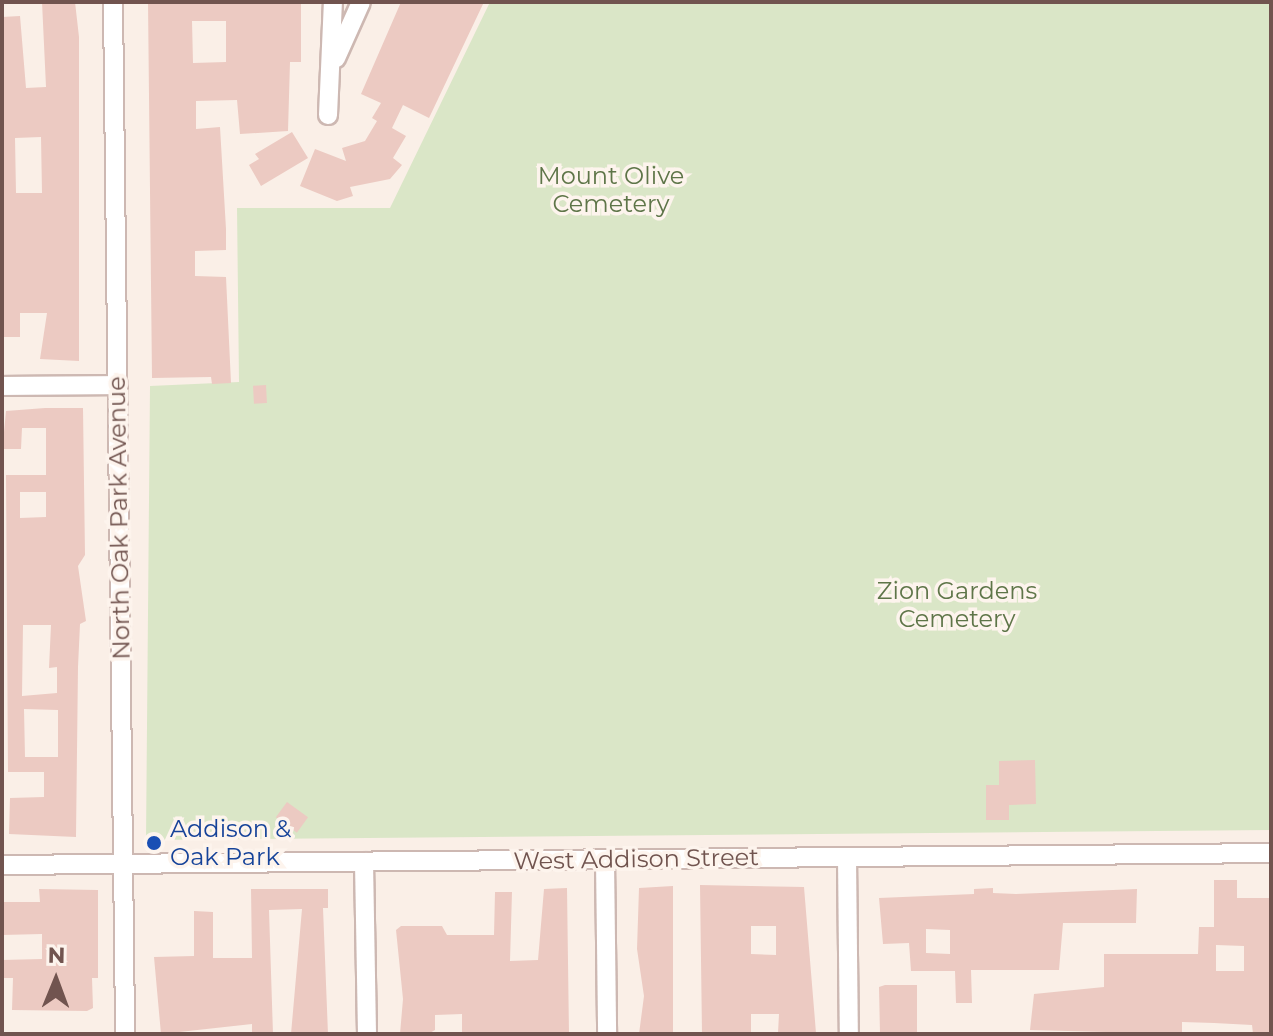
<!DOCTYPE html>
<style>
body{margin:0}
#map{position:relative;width:1273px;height:1036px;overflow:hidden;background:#faefe7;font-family:Montserrat,sans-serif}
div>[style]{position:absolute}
.green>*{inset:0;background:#dae6c7}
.building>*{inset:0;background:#eccac2;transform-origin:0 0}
.roads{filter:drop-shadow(2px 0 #cdb8b2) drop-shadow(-2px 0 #cdb8b2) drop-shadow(0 2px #cdb8b2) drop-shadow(0 -2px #cdb8b2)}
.minor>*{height:18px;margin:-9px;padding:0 9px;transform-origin:9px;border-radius:9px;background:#fff}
.dots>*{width:22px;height:22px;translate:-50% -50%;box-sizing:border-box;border:4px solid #fdf4ed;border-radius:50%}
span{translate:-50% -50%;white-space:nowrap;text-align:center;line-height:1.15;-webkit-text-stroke:7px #fdf4ed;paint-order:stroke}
.park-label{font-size:24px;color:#5e7548}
.street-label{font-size:24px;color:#71544f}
.transit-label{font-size:24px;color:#164399}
.left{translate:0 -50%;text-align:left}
.frame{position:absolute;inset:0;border:4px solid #71544f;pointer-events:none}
.north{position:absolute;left:16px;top:940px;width:80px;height:80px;-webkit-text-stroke:6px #fdf4ed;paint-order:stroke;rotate:1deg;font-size:22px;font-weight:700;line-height:32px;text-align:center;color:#71544f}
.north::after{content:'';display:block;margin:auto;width:28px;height:36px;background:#71544f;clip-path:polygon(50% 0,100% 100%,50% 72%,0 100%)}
</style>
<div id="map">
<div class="green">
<i style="clip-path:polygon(490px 2px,1271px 2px,1271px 830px,146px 840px,150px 386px,239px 382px,237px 208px,390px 208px)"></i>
</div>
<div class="building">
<i style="clip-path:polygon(evenodd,42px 2px,75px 2px,79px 37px,79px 361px,40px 359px,47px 313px,20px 313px,20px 337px,3px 337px,2px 17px,20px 16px,26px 88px,46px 87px,42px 2px,41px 137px,42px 193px,16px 193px,15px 138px,41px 137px)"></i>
<i style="clip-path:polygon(evenodd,148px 2px,301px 2px,301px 62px,290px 62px,288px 131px,240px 134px,237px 100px,196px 101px,196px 129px,220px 127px,226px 229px,226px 250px,195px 251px,195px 276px,226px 277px,231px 383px,212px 384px,211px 377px,152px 378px,148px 2px,192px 21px,226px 21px,226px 62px,193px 63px,192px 21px)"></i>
<i style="clip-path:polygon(401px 2px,484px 2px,429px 118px,403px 105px,392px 128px,406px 136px,393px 158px,402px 165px,390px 179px,350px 187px,353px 196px,337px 201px,300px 186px,315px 149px,346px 161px,342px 148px,365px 141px,377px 121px,372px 118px,381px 103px,361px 94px)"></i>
<i style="clip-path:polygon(292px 132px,308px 158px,261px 186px,249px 165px,259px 159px,255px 154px)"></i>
<i style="left:266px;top:385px;width:18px;height:13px;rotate:87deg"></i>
<i style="clip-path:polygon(evenodd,45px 408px,83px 408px,85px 555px,78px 566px,86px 621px,80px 624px,78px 667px,76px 837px,9px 834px,10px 798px,44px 797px,44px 772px,8px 772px,6px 475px,46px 475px,46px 428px,22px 428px,21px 449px,4px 449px,4px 432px,6px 411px,45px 408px,20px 492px,46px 492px,46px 517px,20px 518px,20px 492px,45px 408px,23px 625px,51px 625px,49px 668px,57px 667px,57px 693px,22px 696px,23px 625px,45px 408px,24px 709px,58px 710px,58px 757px,25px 757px,24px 709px)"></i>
<i style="clip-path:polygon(1035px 760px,1036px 804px,1009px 805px,1009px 820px,986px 820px,986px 785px,999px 785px,999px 761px)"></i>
<i style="left:287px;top:802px;width:26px;height:19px;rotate:36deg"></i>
<i style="clip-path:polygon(evenodd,1214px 880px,1237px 880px,1237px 898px,1271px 898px,1269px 1034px,1253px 1034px,1252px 1025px,1214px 1023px,1182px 1022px,1182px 1034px,1030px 1030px,1034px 994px,1104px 987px,1104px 954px,1198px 954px,1199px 927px,1214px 927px,1214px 880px,1216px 945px,1244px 946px,1244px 971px,1216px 971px,1216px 945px)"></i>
<i style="clip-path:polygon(evenodd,700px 885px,804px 887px,816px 1033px,778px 1033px,779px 1014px,751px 1014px,751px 1034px,702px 1034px,700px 885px,751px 926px,776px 926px,776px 955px,751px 954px,751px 926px)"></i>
<i style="clip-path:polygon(673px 886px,673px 1034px,639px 1034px,644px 996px,637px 949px,639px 888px)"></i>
<i style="clip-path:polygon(567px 888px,569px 1034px,462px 1034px,462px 1014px,435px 1015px,435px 1030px,428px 1034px,400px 1034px,403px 999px,396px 930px,401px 926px,442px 926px,447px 935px,494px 935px,495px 892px,512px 892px,510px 961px,538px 960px,544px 889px)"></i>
<i style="clip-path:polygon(evenodd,993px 888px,993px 893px,1016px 894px,1137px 889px,1136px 923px,1063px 923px,1059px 970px,971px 970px,972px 1003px,956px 1003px,955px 971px,911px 971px,909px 943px,883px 944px,879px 898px,974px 894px,974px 889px,993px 888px,926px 929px,950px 930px,950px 954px,926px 953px,926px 929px)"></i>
<i style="clip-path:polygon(39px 889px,98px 890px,98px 978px,92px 978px,93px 1008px,87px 1011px,12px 1010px,13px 978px,2px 978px,2px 960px,42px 959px,42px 934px,2px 935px,2px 902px,40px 902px)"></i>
<i style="clip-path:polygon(251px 889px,328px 889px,328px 908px,323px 908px,328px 1034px,291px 1034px,302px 909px,269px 910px,273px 1034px,252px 1034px,252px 1024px,161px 1034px,154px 957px,194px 956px,194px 911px,213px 912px,213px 958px,252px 958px)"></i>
<i style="clip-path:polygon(885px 985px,917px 985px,917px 1033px,880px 1033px,879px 987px)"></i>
</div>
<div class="roads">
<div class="minor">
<i style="left:113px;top:2px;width:1032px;rotate:89.33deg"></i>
<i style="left:336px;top:58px;width:61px;rotate:-65.9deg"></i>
<i style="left:328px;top:115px;width:113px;rotate:-87.5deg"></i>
<i style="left:2px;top:386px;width:116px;rotate:-0.5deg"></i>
<i style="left:847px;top:857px;width:177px;rotate:89.4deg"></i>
<i style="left:605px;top:860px;width:174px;rotate:89.3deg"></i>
<i style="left:364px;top:862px;width:172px;rotate:89deg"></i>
<i style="left:2px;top:865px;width:1269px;rotate:-0.54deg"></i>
</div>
</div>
<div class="dots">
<i style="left:154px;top:843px;background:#1a4fb4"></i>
</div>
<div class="park-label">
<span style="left:611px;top:190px">Mount Olive<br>Cemetery</span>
<span style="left:957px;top:605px">Zion Gardens<br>Cemetery</span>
</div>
<div class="street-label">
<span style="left:119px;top:518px;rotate:-91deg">North Oak Park Avenue</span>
<span style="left:636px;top:859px;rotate:-1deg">West Addison Street</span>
</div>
<div class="transit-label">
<span class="left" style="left:170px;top:843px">Addison &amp;<br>Oak Park</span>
</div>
<div class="frame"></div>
<div class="north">N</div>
</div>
